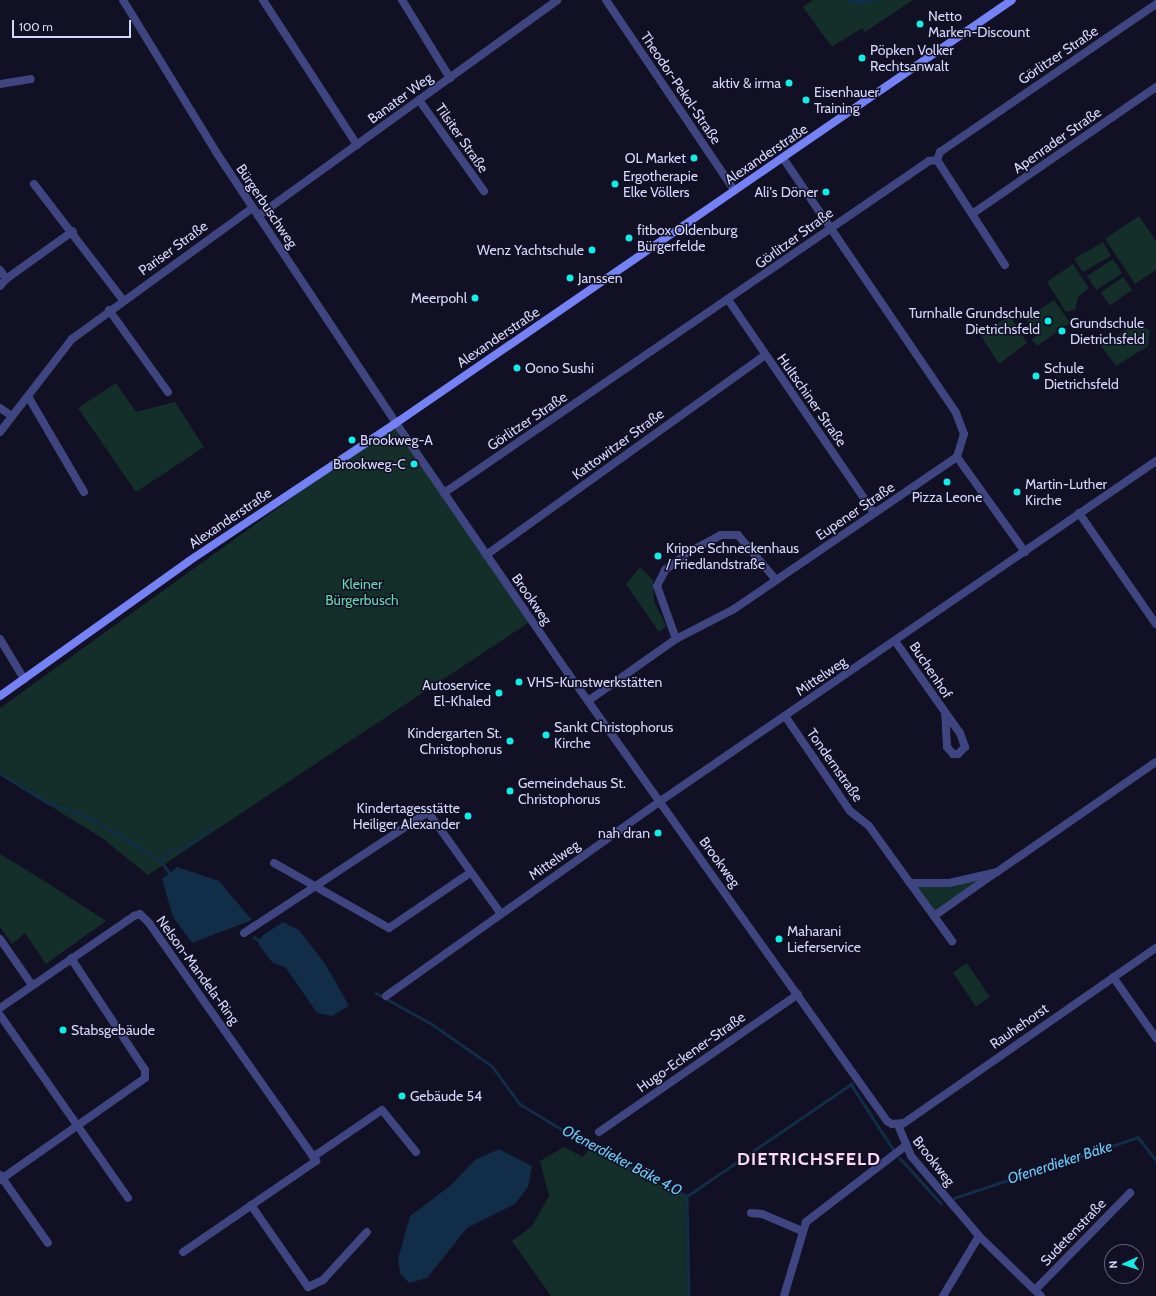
<!DOCTYPE html>
<meta charset="utf-8">
<style>
body{margin:0}
#map{position:relative;width:1156px;height:1296px;overflow:hidden;background:#111024;font-family:Cabin,sans-serif}
div>[style]{position:absolute}
.green>*{inset:0;background:#142e29;transform-origin:0 0}
.water>*{inset:0;background:#122d47}
.stream>*{height:2.5px;margin:-1.25px;padding:0 1.25px;transform-origin:1.25px;border-radius:1.25px;background:#122d47}
.minor>*{height:8px;margin:-4px;padding:0 4px;transform-origin:4px;border-radius:4px;background:#3f4580}
.secondary>*{height:8px;margin:-4px;padding:0 4px;transform-origin:4px;border-radius:4px;background:#7482f6}
.dots>*{width:11px;height:11px;translate:-50% -50%;box-sizing:border-box;border:2px solid #111024;border-radius:50%}
span{translate:-50% -50%;white-space:nowrap;text-align:center;line-height:1.15;-webkit-text-stroke:3px #111024;paint-order:stroke}
.poi-label{font-size:14px;color:#d6d7fc}
.left{translate:0 -50%;text-align:left}
.right{translate:-100% -50%;text-align:right}
.street-label{font-size:14px;color:#d6d7fc}
.park-label{font-size:14px;color:#67d8ac}
.water-label{font-size:15px;color:#6bc8f5;font-style:italic}
.district-label{font-size:18px;color:#fcd8f4;font-weight:700;letter-spacing:1px}
.north{position:absolute;left:1104px;top:1244px;width:40px;height:40px;box-sizing:border-box;background:#111024;border:1px solid #60607a;border-radius:50%;rotate:267deg;font-size:11px;font-weight:700;line-height:16px;text-align:center;color:#d6d7fc}
.north::after{content:'';display:block;margin:auto;width:14px;height:18px;background:#10eee6;clip-path:polygon(50% 0,100% 100%,50% 72%,0 100%)}
.scale{position:absolute;left:12px;top:20px;width:119px;height:18px;box-sizing:border-box;border:2px solid #d6d7fc;border-top:0;padding-left:5px;font-size:12px;line-height:14px;white-space:nowrap;color:#d6d7fc;-webkit-text-stroke:3px #111024;paint-order:stroke}
</style>
<div id="map">
<div class="green">
<i style="clip-path:polygon(813px 0,913px 0,865px 32px,862px 28px,832px 47px,803px 7px)"></i>
<i style="clip-path:polygon(1139px 216px,1156px 241px,1156px 270px,1135px 284px,1105px 239px)"></i>
<i style="left:1103px;top:242px;width:16px;height:33px;rotate:60deg"></i>
<i style="left:1113px;top:259px;width:17px;height:31px;rotate:57deg"></i>
<i style="clip-path:polygon(1073px 264px,1089px 288px,1078px 297px,1075px 310px,1066px 312px,1047px 282px)"></i>
<i style="left:1123px;top:277px;width:16px;height:27px;rotate:55deg"></i>
<i style="clip-path:polygon(1054px 300px,1070px 323px,1037px 346px,1032px 339px,1037px 336px,1026px 319px)"></i>
<i style="clip-path:polygon(1011px 317px,1027px 343px,999px 364px,978px 331px)"></i>
<i style="clip-path:polygon(1136px 323px,1150px 330px,1148px 346px,1116px 366px,1101px 346px)"></i>
<i style="clip-path:polygon(116px 383px,136px 412px,175px 402px,204px 447px,136px 492px,78px 408px)"></i>
<i style="clip-path:polygon(396px 423px,531px 621px,148px 875px,102px 838px,0 775px,0 708px)"></i>
<i style="clip-path:polygon(640px 567px,653px 580px,654px 601px,666px 626px,659px 632px,626px 584px)"></i>
<i style="clip-path:polygon(0 854px,46px 882px,106px 921px,46px 964px,25px 933px,12px 944px,0 927px)"></i>
<i style="clip-path:polygon(997px 872px,934px 916px,910px 883px,931px 883px)"></i>
<i style="left:967px;top:963px;width:41px;height:17px;rotate:56deg"></i>
<i style="clip-path:polygon(564px 1147px,583px 1157px,591px 1147px,687px 1196px,689px 1296px,551px 1296px,512px 1241px,532px 1226px,549px 1196px,540px 1161px)"></i>
</div>
<div class="water">
<i style="clip-path:polygon(881px 0,859px 5px,846px 1px,847px 0)"></i>
<i style="clip-path:polygon(177px 867px,219px 881px,252px 920px,192px 943px,173px 917px,162px 879px)"></i>
<i style="clip-path:polygon(283px 922px,299px 930px,326px 965px,349px 1006px,332px 1016px,317px 1013px,286px 968px,272px 962px,258px 944px,262px 936px)"></i>
<i style="clip-path:polygon(499px 1149px,532px 1166px,528px 1187px,515px 1204px,467px 1228px,427px 1278px,409px 1283px,400px 1273px,398px 1259px,410px 1216px,450px 1186px,475px 1160px)"></i>
</div>
<div class="stream">
<i style="left:0;top:773px;width:55px;rotate:31.7deg"></i>
<i style="left:47px;top:802px;width:49px;rotate:20.3deg"></i>
<i style="left:93px;top:819px;width:80px;rotate:31.7deg"></i>
<i style="left:161px;top:861px;width:17px;rotate:54deg"></i>
<i style="left:161px;top:861px;width:16px;rotate:-52deg"></i>
<i style="left:171px;top:848px;width:8px;rotate:23deg"></i>
<i style="left:178px;top:851px;width:42px;rotate:-34.4deg"></i>
<i style="left:254px;top:937px;width:9px;rotate:32deg"></i>
<i style="left:376px;top:993px;width:64px;rotate:29deg"></i>
<i style="left:432px;top:1024px;width:73px;rotate:35deg"></i>
<i style="left:492px;top:1066px;width:47px;rotate:53.6deg"></i>
<i style="left:520px;top:1104px;width:92px;rotate:31.3deg"></i>
<i style="left:599px;top:1152px;width:98px;rotate:26.6deg"></i>
<i style="left:687px;top:1196px;width:199px;rotate:-34.3deg"></i>
<i style="left:851px;top:1084px;width:77px;rotate:57.1deg"></i>
<i style="left:900px;top:1158px;width:61px;rotate:47.7deg"></i>
<i style="left:687px;top:1196px;width:100px;rotate:88.9deg"></i>
<i style="left:954px;top:1198px;width:194px;rotate:-18.3deg"></i>
<i style="left:1138px;top:1137px;width:29px;rotate:52deg"></i>
</div>
<div class="minor">
<i style="left:123px;top:0;width:178px;rotate:58.5deg"></i>
<i style="left:216px;top:152px;width:325px;rotate:56.4deg"></i>
<i style="left:396px;top:423px;width:303px;rotate:55.5deg"></i>
<i style="left:568px;top:673px;width:550px;rotate:54.55deg"></i>
<i style="left:887px;top:1121px;width:6px;rotate:31deg"></i>
<i style="left:892px;top:1124px;width:12px;rotate:-5deg"></i>
<i style="left:904px;top:1123px;width:307px;rotate:-34.8deg"></i>
<i style="left:263px;top:0;width:173px;rotate:57deg"></i>
<i style="left:402px;top:0;width:92px;rotate:58.4deg"></i>
<i style="left:606px;top:0;width:230px;rotate:56deg"></i>
<i style="left:0;top:84px;width:31px;rotate:-9deg"></i>
<i style="left:419px;top:100px;width:112px;rotate:54.5deg"></i>
<i style="left:783px;top:158px;width:308px;rotate:55.8deg"></i>
<i style="left:956px;top:413px;width:22px;rotate:69deg"></i>
<i style="left:964px;top:434px;width:24px;rotate:107deg"></i>
<i style="left:937px;top:160px;width:9px;rotate:-69deg"></i>
<i style="left:940px;top:152px;width:262px;rotate:-34.4deg"></i>
<i style="left:937px;top:160px;width:125px;rotate:57.1deg"></i>
<i style="left:34px;top:184px;width:146px;rotate:52.5deg"></i>
<i style="left:972px;top:214px;width:224px;rotate:-34.6deg"></i>
<i style="left:258px;top:216px;width:369px;rotate:-35.8deg"></i>
<i style="left:0;top:270px;width:11px;rotate:56deg"></i>
<i style="left:6px;top:279px;width:9px;rotate:131deg"></i>
<i style="left:6px;top:279px;width:82px;rotate:-35.6deg"></i>
<i style="left:729px;top:301px;width:257px;rotate:55.6deg"></i>
<i style="left:109px;top:310px;width:101px;rotate:54.3deg"></i>
<i style="left:29px;top:398px;width:109px;rotate:59.7deg"></i>
<i style="left:0;top:408px;width:14px;rotate:34deg"></i>
<i style="left:0;top:432px;width:118px;rotate:-52.3deg"></i>
<i style="left:72px;top:339px;width:223px;rotate:-36deg"></i>
<i style="left:957px;top:457px;width:117px;rotate:54.4deg"></i>
<i style="left:444px;top:493px;width:588px;rotate:-34.39deg"></i>
<i style="left:929px;top:161px;width:8px;rotate:-7deg"></i>
<i style="left:1079px;top:513px;width:135px;rotate:55.3deg"></i>
<i style="left:486px;top:555px;width:343px;rotate:-35.6deg"></i>
<i style="left:0;top:639px;width:47px;rotate:59deg"></i>
<i style="left:676px;top:639px;width:56px;rotate:-109.7deg"></i>
<i style="left:657px;top:586px;width:18px;rotate:-63deg"></i>
<i style="left:665px;top:570px;width:30px;rotate:-37deg"></i>
<i style="left:689px;top:552px;width:36px;rotate:-28deg"></i>
<i style="left:721px;top:535px;width:17px"></i>
<i style="left:738px;top:535px;width:59px;rotate:49.8deg"></i>
<i style="left:895px;top:641px;width:113px;rotate:54.8deg"></i>
<i style="left:960px;top:733px;width:15px;rotate:70deg"></i>
<i style="left:965px;top:747px;width:10px;rotate:135deg"></i>
<i style="left:958px;top:754px;width:5px;rotate:180deg"></i>
<i style="left:953px;top:754px;width:9px;rotate:-131deg"></i>
<i style="left:947px;top:747px;width:33px;rotate:-93deg"></i>
<i style="left:588px;top:701px;width:108px;rotate:-35.2deg"></i>
<i style="left:676px;top:639px;width:65px;rotate:-27.3deg"></i>
<i style="left:734px;top:609px;width:270px;rotate:-34.3deg"></i>
<i style="left:785px;top:716px;width:115px;rotate:55.6deg"></i>
<i style="left:850px;top:811px;width:24px;rotate:38deg"></i>
<i style="left:869px;top:826px;width:70px;rotate:54.3deg"></i>
<i style="left:910px;top:883px;width:39px"></i>
<i style="left:949px;top:883px;width:49px;rotate:-12.9deg"></i>
<i style="left:997px;top:872px;width:193px;rotate:-34.7deg"></i>
<i style="left:274px;top:863px;width:132px;rotate:29.5deg"></i>
<i style="left:389px;top:928px;width:98px;rotate:-34.2deg"></i>
<i style="left:910px;top:883px;width:72px;rotate:54.1deg"></i>
<i style="left:934px;top:916px;width:75px;rotate:-35.2deg"></i>
<i style="left:244px;top:933px;width:220px;rotate:-33.3deg"></i>
<i style="left:428px;top:812px;width:125px;rotate:54.4deg"></i>
<i style="left:0;top:939px;width:56px;rotate:55.2deg"></i>
<i style="left:1113px;top:977px;width:75px;rotate:54.8deg"></i>
<i style="left:386px;top:996px;width:335px;rotate:-35.4deg"></i>
<i style="left:659px;top:802px;width:603px;rotate:-34.45deg"></i>
<i style="left:0;top:1008px;width:163px;rotate:-34.5deg"></i>
<i style="left:134px;top:916px;width:6px;rotate:-18deg"></i>
<i style="left:140px;top:914px;width:13px;rotate:45deg"></i>
<i style="left:149px;top:923px;width:291px;rotate:54.9deg"></i>
<i style="left:316px;top:1161px;width:161px;rotate:145.6deg"></i>
<i style="left:0;top:1015px;width:223px;rotate:55deg"></i>
<i style="left:898px;top:1125px;width:34px;rotate:67deg"></i>
<i style="left:911px;top:1156px;width:105px;rotate:49.6deg"></i>
<i style="left:979px;top:1236px;width:86px;rotate:44.1deg"></i>
<i style="left:599px;top:1132px;width:242px;rotate:-34.7deg"></i>
<i style="left:313px;top:1157px;width:83px;rotate:-34.3deg"></i>
<i style="left:382px;top:1110px;width:54px;rotate:51deg"></i>
<i style="left:0;top:1175px;width:83px;rotate:54.8deg"></i>
<i style="left:0;top:1180px;width:177px;rotate:-35.1deg"></i>
<i style="left:145px;top:1078px;width:8px;rotate:-90deg"></i>
<i style="left:145px;top:1070px;width:134px;rotate:-123.5deg"></i>
<i style="left:251px;top:1205px;width:100px;rotate:55.2deg"></i>
<i style="left:308px;top:1287px;width:17px;rotate:-25deg"></i>
<i style="left:323px;top:1280px;width:65px;rotate:-47.5deg"></i>
<i style="left:751px;top:1213px;width:11px;rotate:5deg"></i>
<i style="left:762px;top:1214px;width:43px;rotate:23deg"></i>
<i style="left:1035px;top:1290px;width:136px;rotate:-45.6deg"></i>
<i style="left:784px;top:1296px;width:77px;rotate:-73.4deg"></i>
<i style="left:806px;top:1222px;width:123px;rotate:-37.4deg"></i>
<i style="left:943px;top:1296px;width:70px;rotate:-59deg"></i>
</div>
<div class="secondary">
<i style="left:0;top:696px;width:232px;rotate:-35.5deg"></i>
<i style="left:189px;top:561px;width:249px;rotate:-33.7deg"></i>
<i style="left:396px;top:423px;width:747px;rotate:-34.48deg"></i>
</div>
<div class="dots">
<i style="left:920px;top:24px;background:#10eee6"></i>
<i style="left:862px;top:58px;background:#10eee6"></i>
<i style="left:789px;top:83px;background:#10eee6"></i>
<i style="left:806px;top:100px;background:#10eee6"></i>
<i style="left:694px;top:158px;background:#10eee6"></i>
<i style="left:615px;top:184px;background:#10eee6"></i>
<i style="left:826px;top:192px;background:#10eee6"></i>
<i style="left:629px;top:238px;background:#10eee6"></i>
<i style="left:592px;top:250px;background:#10eee6"></i>
<i style="left:570px;top:278px;background:#10eee6"></i>
<i style="left:475px;top:298px;background:#10eee6"></i>
<i style="left:1048px;top:321px;background:#10eee6"></i>
<i style="left:1062px;top:331px;background:#10eee6"></i>
<i style="left:517px;top:368px;background:#10eee6"></i>
<i style="left:1036px;top:376px;background:#10eee6"></i>
<i style="left:352px;top:440px;background:#10eee6"></i>
<i style="left:414px;top:464px;background:#10eee6"></i>
<i style="left:947px;top:482px;background:#10eee6"></i>
<i style="left:1017px;top:492px;background:#10eee6"></i>
<i style="left:658px;top:556px;background:#10eee6"></i>
<i style="left:519px;top:682px;background:#10eee6"></i>
<i style="left:499px;top:693px;background:#10eee6"></i>
<i style="left:546px;top:735px;background:#10eee6"></i>
<i style="left:510px;top:741px;background:#10eee6"></i>
<i style="left:510px;top:791px;background:#10eee6"></i>
<i style="left:468px;top:816px;background:#10eee6"></i>
<i style="left:658px;top:833px;background:#10eee6"></i>
<i style="left:779px;top:939px;background:#10eee6"></i>
<i style="left:63px;top:1030px;background:#10eee6"></i>
<i style="left:402px;top:1096px;background:#10eee6"></i>
</div>
<div class="poi-label">
<span class="left" style="left:928px;top:24px">Netto<br>Marken-Discount</span>
<span class="left" style="left:870px;top:58px">Pöpken Volker<br>Rechtsanwalt</span>
<span class="right" style="left:781px;top:83px">aktiv &amp; irma</span>
<span class="left" style="left:814px;top:100px">Eisenhauer<br>Training</span>
<span class="right" style="left:686px;top:158px">OL Market</span>
<span class="left" style="left:623px;top:184px">Ergotherapie<br>Elke Völlers</span>
<span class="right" style="left:818px;top:192px">Ali's Döner</span>
<span class="left" style="left:637px;top:238px">fitbox Oldenburg<br>Bürgerfelde</span>
<span class="right" style="left:584px;top:250px">Wenz Yachtschule</span>
<span class="left" style="left:578px;top:278px">Janssen</span>
<span class="right" style="left:467px;top:298px">Meerpohl</span>
<span class="right" style="left:1040px;top:321px">Turnhalle Grundschule<br>Dietrichsfeld</span>
<span class="left" style="left:1070px;top:331px">Grundschule<br>Dietrichsfeld</span>
<span class="left" style="left:525px;top:368px">Oono Sushi</span>
<span class="left" style="left:1044px;top:376px">Schule<br>Dietrichsfeld</span>
<span class="left" style="left:360px;top:440px">Brookweg-A</span>
<span class="right" style="left:406px;top:464px">Brookweg-C</span>
<span class="left" style="left:1025px;top:492px">Martin-Luther<br>Kirche</span>
<span style="left:947px;top:497px">Pizza Leone</span>
<span class="left" style="left:666px;top:556px">Krippe Schneckenhaus<br>/ Friedlandstraße</span>
<span class="left" style="left:527px;top:682px">VHS-Kunstwerkstätten</span>
<span class="right" style="left:491px;top:693px">Autoservice<br>El-Khaled</span>
<span class="left" style="left:554px;top:735px">Sankt Christophorus<br>Kirche</span>
<span class="right" style="left:502px;top:741px">Kindergarten St.<br>Christophorus</span>
<span class="left" style="left:518px;top:791px">Gemeindehaus St.<br>Christophorus</span>
<span class="right" style="left:460px;top:816px">Kindertagesstätte<br>Heiliger Alexander</span>
<span class="right" style="left:650px;top:833px">nah dran</span>
<span class="left" style="left:787px;top:939px">Maharani<br>Lieferservice</span>
<span class="left" style="left:71px;top:1030px">Stabsgebäude</span>
<span class="left" style="left:410px;top:1096px">Gebäude 54</span>
</div>
<div class="street-label">
<span style="left:1058px;top:55px;rotate:-34deg">Görlitzer Straße</span>
<span style="left:681px;top:88px;rotate:56deg">Theodor-Pekol-Straße</span>
<span style="left:400px;top:98px;rotate:-36deg">Banater Weg</span>
<span style="left:462px;top:138px;rotate:55deg">Tilsiter Straße</span>
<span style="left:1057px;top:140px;rotate:-35deg">Apenrader Straße</span>
<span style="left:766px;top:154px;rotate:-34deg">Alexanderstraße</span>
<span style="left:267px;top:206px;rotate:56deg">Bürgerbuschweg</span>
<span style="left:794px;top:238px;rotate:-36deg">Görlitzer Straße</span>
<span style="left:173px;top:248px;rotate:-36deg">Pariser Straße</span>
<span style="left:498px;top:337px;rotate:-34deg">Alexanderstraße</span>
<span style="left:812px;top:400px;rotate:55deg">Hultschiner Straße</span>
<span style="left:527px;top:421px;rotate:-34deg">Görlitzer Straße</span>
<span style="left:618px;top:444px;rotate:-36deg">Kattowitzer Straße</span>
<span style="left:855px;top:511px;rotate:-34deg">Eupener Straße</span>
<span style="left:230px;top:518px;rotate:-34deg">Alexanderstraße</span>
<span style="left:532px;top:599px;rotate:55deg">Brookweg</span>
<span style="left:931px;top:670px;rotate:56deg">Buchenhof</span>
<span style="left:821px;top:676px;rotate:-34deg">Mittelweg</span>
<span style="left:835px;top:765px;rotate:55deg">Tondernstraße</span>
<span style="left:554px;top:860px;rotate:-35deg">Mittelweg</span>
<span style="left:720px;top:862px;rotate:54deg">Brookweg</span>
<span style="left:198px;top:970px;rotate:54deg">Nelson-Mandela-Ring</span>
<span style="left:1019px;top:1026px;rotate:-35deg">Rauhehorst</span>
<span style="left:691px;top:1052px;rotate:-35deg">Hugo-Eckener-Straße</span>
<span style="left:934px;top:1161px;rotate:52deg">Brookweg</span>
<span style="left:1073px;top:1232px;rotate:-46deg">Sudetenstraße</span>
</div>
<div class="park-label">
<span style="left:362px;top:592px">Kleiner<br>Bürgerbusch</span>
</div>
<div class="water-label">
<span style="left:622px;top:1161px;rotate:28deg">Ofenerdieker Bäke 4.0</span>
<span style="left:1060px;top:1163px;rotate:-18deg">Ofenerdieker Bäke</span>
</div>
<div class="district-label">
<span style="left:809px;top:1159px">DIETRICHSFELD</span>
</div>
<div class="north">N</div>
<div class="scale">100 m</div>
</div>
